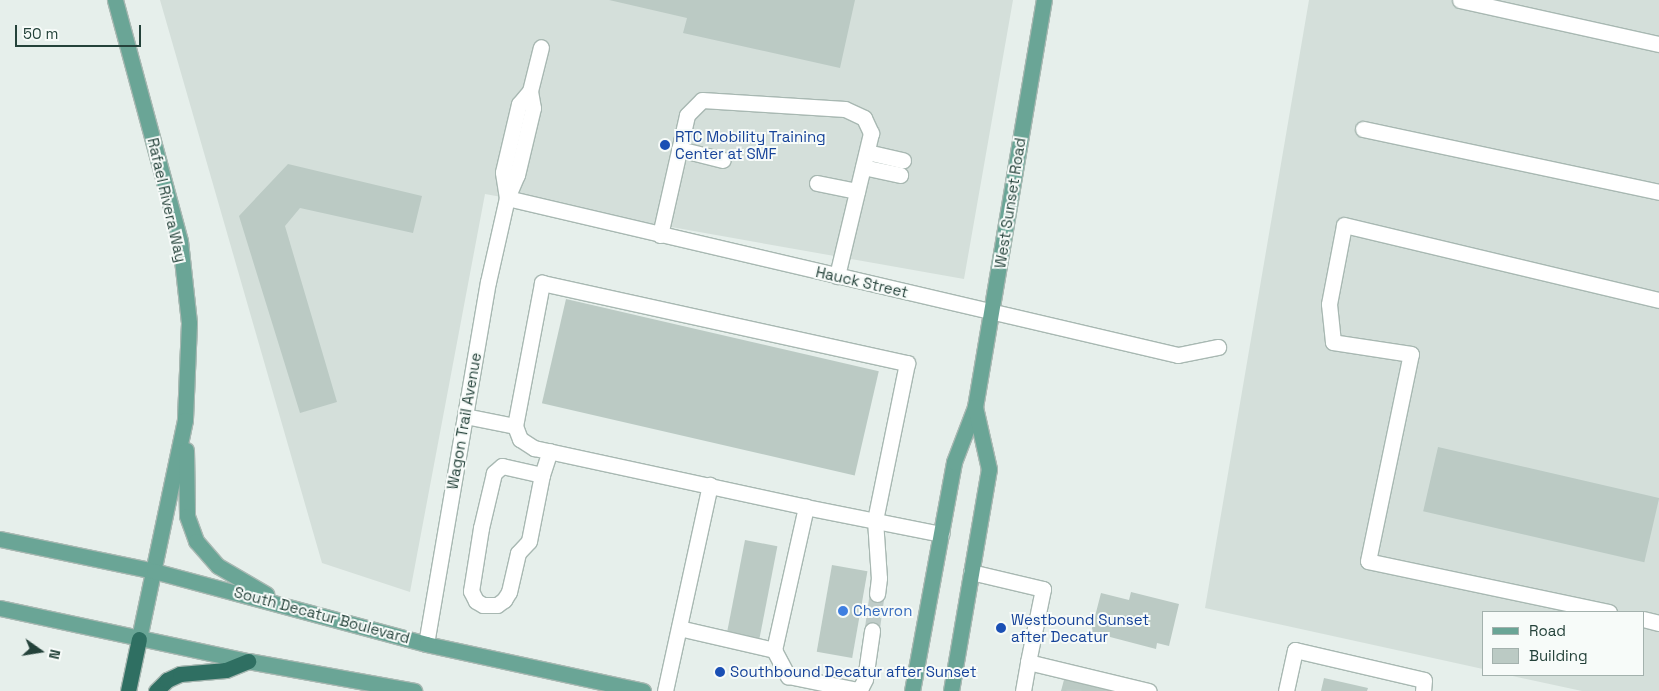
<!DOCTYPE html>
<style>
body{margin:0}
#map{position:relative;width:1659px;height:691px;overflow:hidden;background:#e6efeb;font-family:"Space Grotesk",sans-serif}
div>[style]{position:absolute}
.built>*{inset:0;background:#d4dfda}
.building>*{inset:0;background:#bbcac4;transform-origin:0 0}
.minor-tunnel>*{height:15px;margin-top:-7.5px;transform-origin:0;background:repeating-linear-gradient(90deg,#bfccc8 0 15px,transparent 0 23px)}
.roads{filter:drop-shadow(1px 0 #a8b8b2) drop-shadow(-1px 0 #a8b8b2) drop-shadow(0 1px #a8b8b2) drop-shadow(0 -1px #a8b8b2)}
.minor>*{height:15px;margin:-7.5px;padding:0 7.5px;transform-origin:7.5px;border-radius:7.5px;background:#fff}
.major>*{height:15px;margin:-7.5px;padding:0 7.5px;transform-origin:7.5px;border-radius:7.5px;background:#6aa596}
.highway>*{height:15px;margin:-7.5px;padding:0 7.5px;transform-origin:7.5px;border-radius:7.5px;background:#2f6f62}
.dots>*{width:14px;height:14px;translate:-50% -50%;box-sizing:border-box;border:2px solid #f7fbf9;border-radius:50%}
span{translate:-50% -50%;white-space:nowrap;text-align:center;line-height:1.15;-webkit-text-stroke:4px #f7fbf9;paint-order:stroke}
.transit-label{font-size:15px;color:#164399}
.left{translate:0 -50%;text-align:left}
.street-label{font-size:15px;color:#24423a}
.shop-label{font-size:15px;color:#366cbe}
.legend{position:absolute;left:1482px;top:611px;width:162px;height:65px;box-sizing:border-box;background:#f7fbf9;border:1px solid #a3b1ad;margin:0;padding:6px 9px;list-style:none;font-size:15px;color:#24423a}
.legend li{display:flex;align-items:center;gap:10px;height:25px}
.legend b{width:25px;border:1px solid #a3b1ad}
.north{position:absolute;left:15px;top:626px;width:50px;height:50px;-webkit-text-stroke:4px #f7fbf9;paint-order:stroke;rotate:103deg;font-size:14px;font-weight:700;line-height:20px;text-align:center;color:#24423a}
.north::after{content:'';display:block;margin:auto;width:18px;height:22px;background:#24423a;clip-path:polygon(50% 0,100% 100%,50% 72%,0 100%)}
.scale{position:absolute;left:15px;top:25px;width:126px;height:22px;box-sizing:border-box;border:2px solid #24423a;border-top:0;padding-left:6px;font-size:15px;line-height:18px;white-space:nowrap;color:#24423a;-webkit-text-stroke:4px #f7fbf9;paint-order:stroke}
</style>
<div id="map">
<div class="built">
<i style="clip-path:polygon(160px 0,1013px 0,964px 279px,485px 194px,410px 592px,322px 563px)"></i>
<i style="clip-path:polygon(1309px 0,1659px 0,1659px 691px,1582px 691px,1508px 675px,1643px 675px,1643px 612px,1483px 612px,1483px 669px,1205px 608px)"></i>
</div>
<div class="building">
<i style="clip-path:polygon(609px 0,855px 0,840px 68px,683px 33px,687px 18px)"></i>
<i style="clip-path:polygon(288px 164px,422px 196px,413px 233px,300px 208px,285px 226px,337px 402px,300px 413px,239px 216px)"></i>
<i style="left:566px;top:299px;width:321px;height:107px;rotate:13deg"></i>
<i style="left:1438px;top:447px;width:227px;height:66px;rotate:13deg"></i>
<i style="left:745px;top:540px;width:33px;height:94px;rotate:11deg"></i>
<i style="left:832px;top:565px;width:36px;height:88px;rotate:10deg"></i>
<i style="clip-path:polygon(1131px 592px,1179px 604px,1169px 646px,1157px 643px,1156px 649px,1091px 632px,1101px 593px,1129px 600px)"></i>
<i style="clip-path:polygon(1065px 676px,1128px 691px,1061px 691px)"></i>
<i style="clip-path:polygon(1324px 678px,1368px 688px,1367px 691px,1321px 691px)"></i>
</div>
<div class="minor-tunnel">
<i style="left:872px;top:631px;width:37px;rotate:-82deg"></i>
<i style="left:1074px;top:691px;width:2px;rotate:-90deg"></i>
</div>
<div class="roads">
<div class="minor">
<i style="left:1460px;top:0;width:204px;rotate:12.5deg"></i>
<i style="left:1363px;top:129px;width:303px;rotate:12deg"></i>
<i style="left:679px;top:149px;width:45px;rotate:14deg"></i>
<i style="left:867px;top:152px;width:37px;rotate:13deg"></i>
<i style="left:863px;top:167px;width:38px;rotate:12deg"></i>
<i style="left:817px;top:183px;width:41px;rotate:11.3deg"></i>
<i style="left:507px;top:198px;width:689px;rotate:13.17deg"></i>
<i style="left:1178px;top:355px;width:41px;rotate:-11.3deg"></i>
<i style="left:507px;top:198px;width:26px;rotate:-99deg"></i>
<i style="left:503px;top:172px;width:70px;rotate:-76.8deg"></i>
<i style="left:519px;top:104px;width:17px;rotate:-50deg"></i>
<i style="left:660px;top:235px;width:123px;rotate:-77.3deg"></i>
<i style="left:687px;top:115px;width:21px;rotate:-45deg"></i>
<i style="left:702px;top:100px;width:143px;rotate:3.6deg"></i>
<i style="left:845px;top:109px;width:21px;rotate:25deg"></i>
<i style="left:864px;top:118px;width:17px;rotate:65deg"></i>
<i style="left:871px;top:133px;width:147px;rotate:103.4deg"></i>
<i style="left:465px;top:416px;width:51px;rotate:11.3deg"></i>
<i style="left:515px;top:426px;width:14px;rotate:69deg"></i>
<i style="left:520px;top:439px;width:17px;rotate:33deg"></i>
<i style="left:534px;top:448px;width:278px;rotate:12.2deg"></i>
<i style="left:806px;top:507px;width:138px;rotate:11.3deg"></i>
<i style="left:515px;top:426px;width:146px;rotate:-79.3deg"></i>
<i style="left:542px;top:283px;width:374px;rotate:12.4deg"></i>
<i style="left:907px;top:363px;width:160px;rotate:101.5deg"></i>
<i style="left:875px;top:520px;width:58px;rotate:86.1deg"></i>
<i style="left:879px;top:578px;width:16px;rotate:97deg"></i>
<i style="left:542px;top:475px;width:41px;rotate:-167.3deg"></i>
<i style="left:502px;top:466px;width:11px;rotate:139deg"></i>
<i style="left:494px;top:473px;width:57px;rotate:103.3deg"></i>
<i style="left:481px;top:528px;width:64px;rotate:99deg"></i>
<i style="left:471px;top:591px;width:11px;rotate:63deg"></i>
<i style="left:476px;top:601px;width:8px;rotate:30deg"></i>
<i style="left:483px;top:605px;width:14px"></i>
<i style="left:497px;top:605px;width:9px;rotate:-36deg"></i>
<i style="left:504px;top:600px;width:9px;rotate:-58deg"></i>
<i style="left:509px;top:592px;width:40px;rotate:-77deg"></i>
<i style="left:518px;top:553px;width:16px;rotate:-47deg"></i>
<i style="left:529px;top:541px;width:67px;rotate:-78.9deg"></i>
<i style="left:542px;top:475px;width:25px;rotate:-72deg"></i>
<i style="left:971px;top:572px;width:74px;rotate:13.3deg"></i>
<i style="left:1043px;top:589px;width:75px;rotate:101.6deg"></i>
<i style="left:1028px;top:662px;width:124px;rotate:13.5deg"></i>
<i style="left:1609px;top:612px;width:246px;rotate:-168.1deg"></i>
<i style="left:1368px;top:561px;width:211px;rotate:-78.3deg"></i>
<i style="left:1411px;top:354px;width:79px;rotate:-171.3deg"></i>
<i style="left:1333px;top:342px;width:38px;rotate:-96deg"></i>
<i style="left:1329px;top:304px;width:80px;rotate:-79.2deg"></i>
<i style="left:1344px;top:225px;width:324px;rotate:13.4deg"></i>
<i style="left:1643px;top:619px;width:16px;rotate:14deg"></i>
<i style="left:679px;top:628px;width:98px;rotate:13deg"></i>
<i style="left:774px;top:650px;width:147px;rotate:-77.4deg"></i>
<i style="left:426px;top:644px;width:367px;rotate:-80.3deg"></i>
<i style="left:488px;top:282px;width:86px;rotate:-77.3deg"></i>
<i style="left:507px;top:198px;width:25px;rotate:-67deg"></i>
<i style="left:517px;top:175px;width:69px;rotate:-76.6deg"></i>
<i style="left:533px;top:108px;width:17px;rotate:-100deg"></i>
<i style="left:530px;top:91px;width:45px;rotate:-76deg"></i>
<i style="left:774px;top:650px;width:30px;rotate:62deg"></i>
<i style="left:788px;top:676px;width:70px;rotate:11.5deg"></i>
<i style="left:857px;top:690px;width:5px;rotate:-37deg"></i>
<i style="left:861px;top:687px;width:9px;rotate:-63deg"></i>
<i style="left:865px;top:679px;width:49px;rotate:-81.7deg"></i>
<i style="left:665px;top:691px;width:211px;rotate:-77.7deg"></i>
<i style="left:1023px;top:691px;width:29px;rotate:-80deg"></i>
<i style="left:1286px;top:691px;width:42px;rotate:-77.6deg"></i>
<i style="left:1295px;top:650px;width:132px;rotate:13.1deg"></i>
<i style="left:1424px;top:680px;width:11px;rotate:95deg"></i>
</div>
<div class="major">
<i style="left:115px;top:0;width:250px;rotate:74.9deg"></i>
<i style="left:180px;top:241px;width:82px;rotate:83.7deg"></i>
<i style="left:189px;top:323px;width:97px;rotate:92.4deg"></i>
<i style="left:185px;top:420px;width:224px;rotate:101.9deg"></i>
<i style="left:186px;top:450px;width:66px;rotate:89.1deg"></i>
<i style="left:187px;top:516px;width:27px;rotate:70deg"></i>
<i style="left:196px;top:541px;width:33px;rotate:49deg"></i>
<i style="left:218px;top:566px;width:56px;rotate:30.3deg"></i>
<i style="left:0;top:539px;width:157px;rotate:11.7deg"></i>
<i style="left:154px;top:571px;width:282px;rotate:15deg"></i>
<i style="left:426px;top:644px;width:222px;rotate:12.2deg"></i>
<i style="left:0;top:608px;width:254px;rotate:12.1deg"></i>
<i style="left:248px;top:661px;width:169px;rotate:10.2deg"></i>
<i style="left:912px;top:691px;width:233px;rotate:-79.6deg"></i>
<i style="left:954px;top:462px;width:59px;rotate:-69.1deg"></i>
<i style="left:975px;top:407px;width:413px;rotate:-80.4deg"></i>
<i style="left:951px;top:691px;width:225px;rotate:-80.3deg"></i>
<i style="left:989px;top:469px;width:64px;rotate:-102.7deg"></i>
</div>
<div class="highway">
<i style="left:128px;top:691px;width:53px;rotate:-78.1deg"></i>
<i style="left:156px;top:691px;width:16px;rotate:-45deg"></i>
<i style="left:167px;top:680px;width:14px;rotate:-25deg"></i>
<i style="left:180px;top:674px;width:46px;rotate:-5deg"></i>
<i style="left:226px;top:670px;width:24px;rotate:-22deg"></i>
</div>
</div>
<div class="dots">
<i style="left:665px;top:145px;background:#1a4fb4"></i>
<i style="left:843px;top:611px;background:#3f7fe0"></i>
<i style="left:1001px;top:628px;background:#1a4fb4"></i>
<i style="left:720px;top:672px;background:#1a4fb4"></i>
</div>
<div class="transit-label">
<span class="left" style="left:675px;top:145px">RTC Mobility Training<br>Center at SMF</span>
<span class="left" style="left:1011px;top:628px">Westbound Sunset<br>after Decatur</span>
<span class="left" style="left:730px;top:672px">Southbound Decatur after Sunset</span>
</div>
<div class="street-label">
<span style="left:167px;top:200px;rotate:77deg">Rafael Rivera Way</span>
<span style="left:1010px;top:203px;rotate:-81deg">West Sunset Road</span>
<span style="left:862px;top:282px;rotate:13deg">Hauck Street</span>
<span style="left:464px;top:421px;rotate:-80deg">Wagon Trail Avenue</span>
<span style="left:322px;top:615px;rotate:15deg">South Decatur Boulevard</span>
</div>
<div class="shop-label">
<span class="left" style="left:853px;top:611px">Chevron</span>
</div>
<ul class="legend">
<li><b style="height:6px;background:#6aa596"></b>Road</li>
<li><b style="height:14px;background:#bbcac4"></b>Building</li>
</ul>
<div class="north">N</div>
<div class="scale">50 m</div>
</div>
